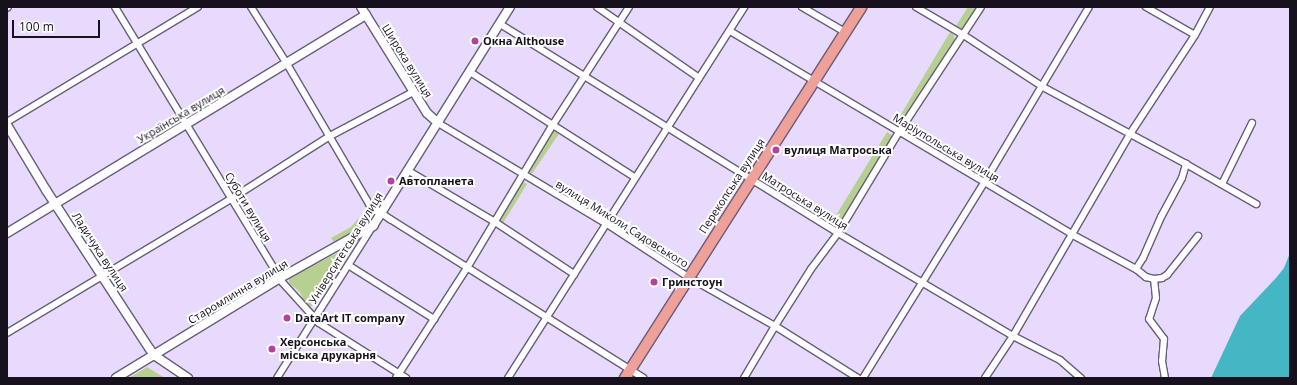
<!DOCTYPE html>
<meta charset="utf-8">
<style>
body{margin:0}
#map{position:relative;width:1297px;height:385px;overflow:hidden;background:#e7dafc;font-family:"Open Sans",sans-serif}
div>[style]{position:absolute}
.green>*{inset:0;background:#b6d091;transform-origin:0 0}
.water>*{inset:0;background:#45b6c4}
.roads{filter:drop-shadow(1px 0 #695d7a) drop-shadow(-1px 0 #695d7a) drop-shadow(0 1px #695d7a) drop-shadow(0 -1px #695d7a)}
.minor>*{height:6px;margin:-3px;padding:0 3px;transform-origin:3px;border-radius:3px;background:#fff}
.tertiary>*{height:8px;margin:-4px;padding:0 4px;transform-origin:4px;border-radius:4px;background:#fff}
.primary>*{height:10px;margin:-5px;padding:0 5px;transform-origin:5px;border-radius:5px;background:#efa099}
.dots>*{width:11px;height:11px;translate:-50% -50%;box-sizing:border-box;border:2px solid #fff;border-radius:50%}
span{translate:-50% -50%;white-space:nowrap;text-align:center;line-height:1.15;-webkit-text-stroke:4px #fff;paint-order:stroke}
.poi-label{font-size:11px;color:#16111c;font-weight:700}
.left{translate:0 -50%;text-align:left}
.street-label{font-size:11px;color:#16111c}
.frame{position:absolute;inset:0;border:8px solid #16111c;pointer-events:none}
.scale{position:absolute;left:12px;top:20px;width:88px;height:18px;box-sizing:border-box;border:2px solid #16111c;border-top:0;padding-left:5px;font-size:12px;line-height:14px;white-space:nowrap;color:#16111c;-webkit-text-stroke:3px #fff;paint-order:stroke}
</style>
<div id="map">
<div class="green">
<i style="clip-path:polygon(968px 7px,978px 7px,962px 30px,956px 26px)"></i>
<i style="clip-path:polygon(950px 32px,954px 35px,955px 41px,904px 120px,897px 125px,894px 122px,897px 121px)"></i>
<i style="left:553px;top:130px;width:7px;height:48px;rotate:34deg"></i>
<i style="clip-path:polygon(887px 132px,893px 136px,840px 227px,832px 222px)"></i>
<i style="clip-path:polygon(523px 182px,527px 184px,503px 223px,500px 221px)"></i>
<i style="clip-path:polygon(358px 219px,360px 220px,359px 228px,353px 232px,334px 242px,331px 238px,351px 227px)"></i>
<i style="clip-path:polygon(351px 246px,312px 306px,309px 307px,304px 302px,300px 292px,289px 283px,289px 278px)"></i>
<i style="clip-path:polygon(147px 367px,165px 378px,129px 378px)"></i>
</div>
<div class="water">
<i style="clip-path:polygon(1290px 253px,1290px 378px,1211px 378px,1240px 316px,1276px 278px,1284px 268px)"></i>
</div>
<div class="roads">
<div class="minor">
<i style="left:115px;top:7px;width:322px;rotate:58.7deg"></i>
<i style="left:282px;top:282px;width:55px;rotate:47.9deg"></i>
<i style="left:319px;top:323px;width:103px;rotate:32.3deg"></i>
<i style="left:251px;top:7px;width:67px;rotate:57.7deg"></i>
<i style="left:287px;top:64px;width:162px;rotate:59.6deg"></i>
<i style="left:369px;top:204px;width:26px;rotate:36deg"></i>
<i style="left:390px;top:219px;width:299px;rotate:32.1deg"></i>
<i style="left:597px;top:7px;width:124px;rotate:34.8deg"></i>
<i style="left:802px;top:7px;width:50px;rotate:30.2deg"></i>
<i style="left:916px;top:7px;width:53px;rotate:30.4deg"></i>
<i style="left:962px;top:34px;width:97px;rotate:33.2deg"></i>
<i style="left:1043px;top:87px;width:162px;rotate:28.3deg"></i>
<i style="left:1186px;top:164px;width:81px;rotate:29.7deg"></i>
<i style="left:1146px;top:7px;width:56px;rotate:29.7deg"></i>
<i style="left:7px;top:8px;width:1px;rotate:-45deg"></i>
<i style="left:500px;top:24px;width:397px;rotate:31.7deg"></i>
<i style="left:838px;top:233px;width:203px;rotate:30.5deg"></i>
<i style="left:1013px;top:336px;width:53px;rotate:27.1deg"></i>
<i style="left:1060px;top:360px;width:28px;rotate:41deg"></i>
<i style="left:730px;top:31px;width:399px;rotate:30.7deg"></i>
<i style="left:1073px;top:235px;width:72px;rotate:28.4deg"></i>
<i style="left:1136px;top:269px;width:13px;rotate:39deg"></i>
<i style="left:1146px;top:277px;width:8px;rotate:14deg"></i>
<i style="left:1154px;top:279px;width:19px;rotate:84deg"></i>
<i style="left:1156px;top:298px;width:22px;rotate:108deg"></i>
<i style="left:1149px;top:319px;width:25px;rotate:53deg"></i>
<i style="left:1164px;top:339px;width:22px;rotate:95deg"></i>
<i style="left:1162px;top:361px;width:17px;rotate:80deg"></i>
<i style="left:470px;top:72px;width:195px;rotate:32.6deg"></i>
<i style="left:7px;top:122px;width:223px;rotate:-31.1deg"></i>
<i style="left:438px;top:123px;width:197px;rotate:30.9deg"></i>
<i style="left:607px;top:224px;width:97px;rotate:33.2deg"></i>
<i style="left:688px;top:277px;width:100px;rotate:29.4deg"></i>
<i style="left:775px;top:326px;width:98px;rotate:32.1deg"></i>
<i style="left:407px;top:170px;width:102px;rotate:30.6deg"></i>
<i style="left:495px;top:222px;width:95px;rotate:33.4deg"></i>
<i style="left:1222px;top:184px;width:68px;rotate:-63.8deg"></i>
<i style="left:348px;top:265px;width:102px;rotate:32.1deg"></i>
<i style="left:1136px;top:269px;width:13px;rotate:-58deg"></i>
<i style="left:1143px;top:258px;width:45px;rotate:-66.3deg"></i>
<i style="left:1161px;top:217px;width:44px;rotate:-61.7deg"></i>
<i style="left:1182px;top:178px;width:15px;rotate:-74deg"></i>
<i style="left:1154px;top:279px;width:8px;rotate:-7deg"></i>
<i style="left:1162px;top:278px;width:6px;rotate:-31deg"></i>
<i style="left:1167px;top:275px;width:50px;rotate:-51.5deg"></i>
<i style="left:7px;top:333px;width:261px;rotate:-30.9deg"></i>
<i style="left:231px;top:199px;width:117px;rotate:-32.5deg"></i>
<i style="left:330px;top:136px;width:94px;rotate:-27.9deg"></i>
<i style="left:277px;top:378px;width:178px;rotate:-57.8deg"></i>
<i style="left:396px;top:378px;width:131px;rotate:-57.2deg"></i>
<i style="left:467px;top:268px;width:165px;rotate:-59.1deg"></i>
<i style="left:552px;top:126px;width:142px;rotate:-57.1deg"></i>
<i style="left:508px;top:378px;width:440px;rotate:-57.5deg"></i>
<i style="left:744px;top:378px;width:61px;rotate:-59.2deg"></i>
<i style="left:775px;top:326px;width:67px;rotate:-57.7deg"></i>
<i style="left:811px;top:269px;width:45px;rotate:-53.1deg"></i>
<i style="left:838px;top:233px;width:118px;rotate:-58.9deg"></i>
<i style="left:899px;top:132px;width:149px;rotate:-56.7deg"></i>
<i style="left:863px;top:378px;width:229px;rotate:-58.2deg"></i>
<i style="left:984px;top:183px;width:205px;rotate:-59.2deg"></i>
<i style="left:985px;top:378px;width:50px;rotate:-56.3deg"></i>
<i style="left:1013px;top:336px;width:233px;rotate:-59.9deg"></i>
<i style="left:1130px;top:134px;width:118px;rotate:-56.7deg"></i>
<i style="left:1195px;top:35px;width:32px;rotate:-62deg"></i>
</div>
<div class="tertiary">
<i style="left:361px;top:7px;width:125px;rotate:58.1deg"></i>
<i style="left:427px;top:113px;width:15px;rotate:42deg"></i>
<i style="left:7px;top:125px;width:76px;rotate:59deg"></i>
<i style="left:46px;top:190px;width:189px;rotate:56.9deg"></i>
<i style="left:149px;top:348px;width:9px;rotate:54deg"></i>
<i style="left:154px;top:355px;width:41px;rotate:34.1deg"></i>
<i style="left:7px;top:233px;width:420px;rotate:-31.3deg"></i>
<i style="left:116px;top:378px;width:192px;rotate:-31.4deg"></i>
<i style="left:280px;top:278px;width:107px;rotate:-29.2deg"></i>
<i style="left:373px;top:226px;width:258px;rotate:-58deg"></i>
</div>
<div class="primary">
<i style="left:625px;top:378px;width:440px;rotate:-57.5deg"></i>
</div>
</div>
<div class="dots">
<i style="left:475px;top:41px;background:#b2429e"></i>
<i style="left:776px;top:150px;background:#b2429e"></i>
<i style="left:391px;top:181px;background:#b2429e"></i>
<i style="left:654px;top:282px;background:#b2429e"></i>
<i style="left:287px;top:318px;background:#b2429e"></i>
<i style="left:272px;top:349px;background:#b2429e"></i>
</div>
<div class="poi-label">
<span class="left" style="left:483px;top:41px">Окна Althouse</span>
<span class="left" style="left:784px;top:150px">вулиця Матроська</span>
<span class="left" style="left:399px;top:181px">Автопланета</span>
<span class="left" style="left:662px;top:282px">Гринстоун</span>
<span class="left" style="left:295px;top:318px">DataArt IT company</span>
<span class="left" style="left:280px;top:349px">Херсонська<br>міська друкарня</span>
</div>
<div class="street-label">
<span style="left:407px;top:61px;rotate:58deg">Широка вулиця</span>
<span style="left:181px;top:115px;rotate:-31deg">Українська вулиця</span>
<span style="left:946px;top:148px;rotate:31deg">Маріупольська вулиця</span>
<span style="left:732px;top:186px;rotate:-57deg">Перекопська вулиця</span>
<span style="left:805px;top:201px;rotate:32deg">Матроська вулиця</span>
<span style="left:248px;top:207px;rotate:59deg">Суботи вулиця</span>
<span style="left:622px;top:224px;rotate:32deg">вулиця Миколи Садовського</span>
<span style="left:346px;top:248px;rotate:-58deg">Університетська вулиця</span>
<span style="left:100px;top:252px;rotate:57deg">Ладичука вулиця</span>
<span style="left:238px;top:292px;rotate:-31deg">Старомлинна вулиця</span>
</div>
<div class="frame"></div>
<div class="scale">100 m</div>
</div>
